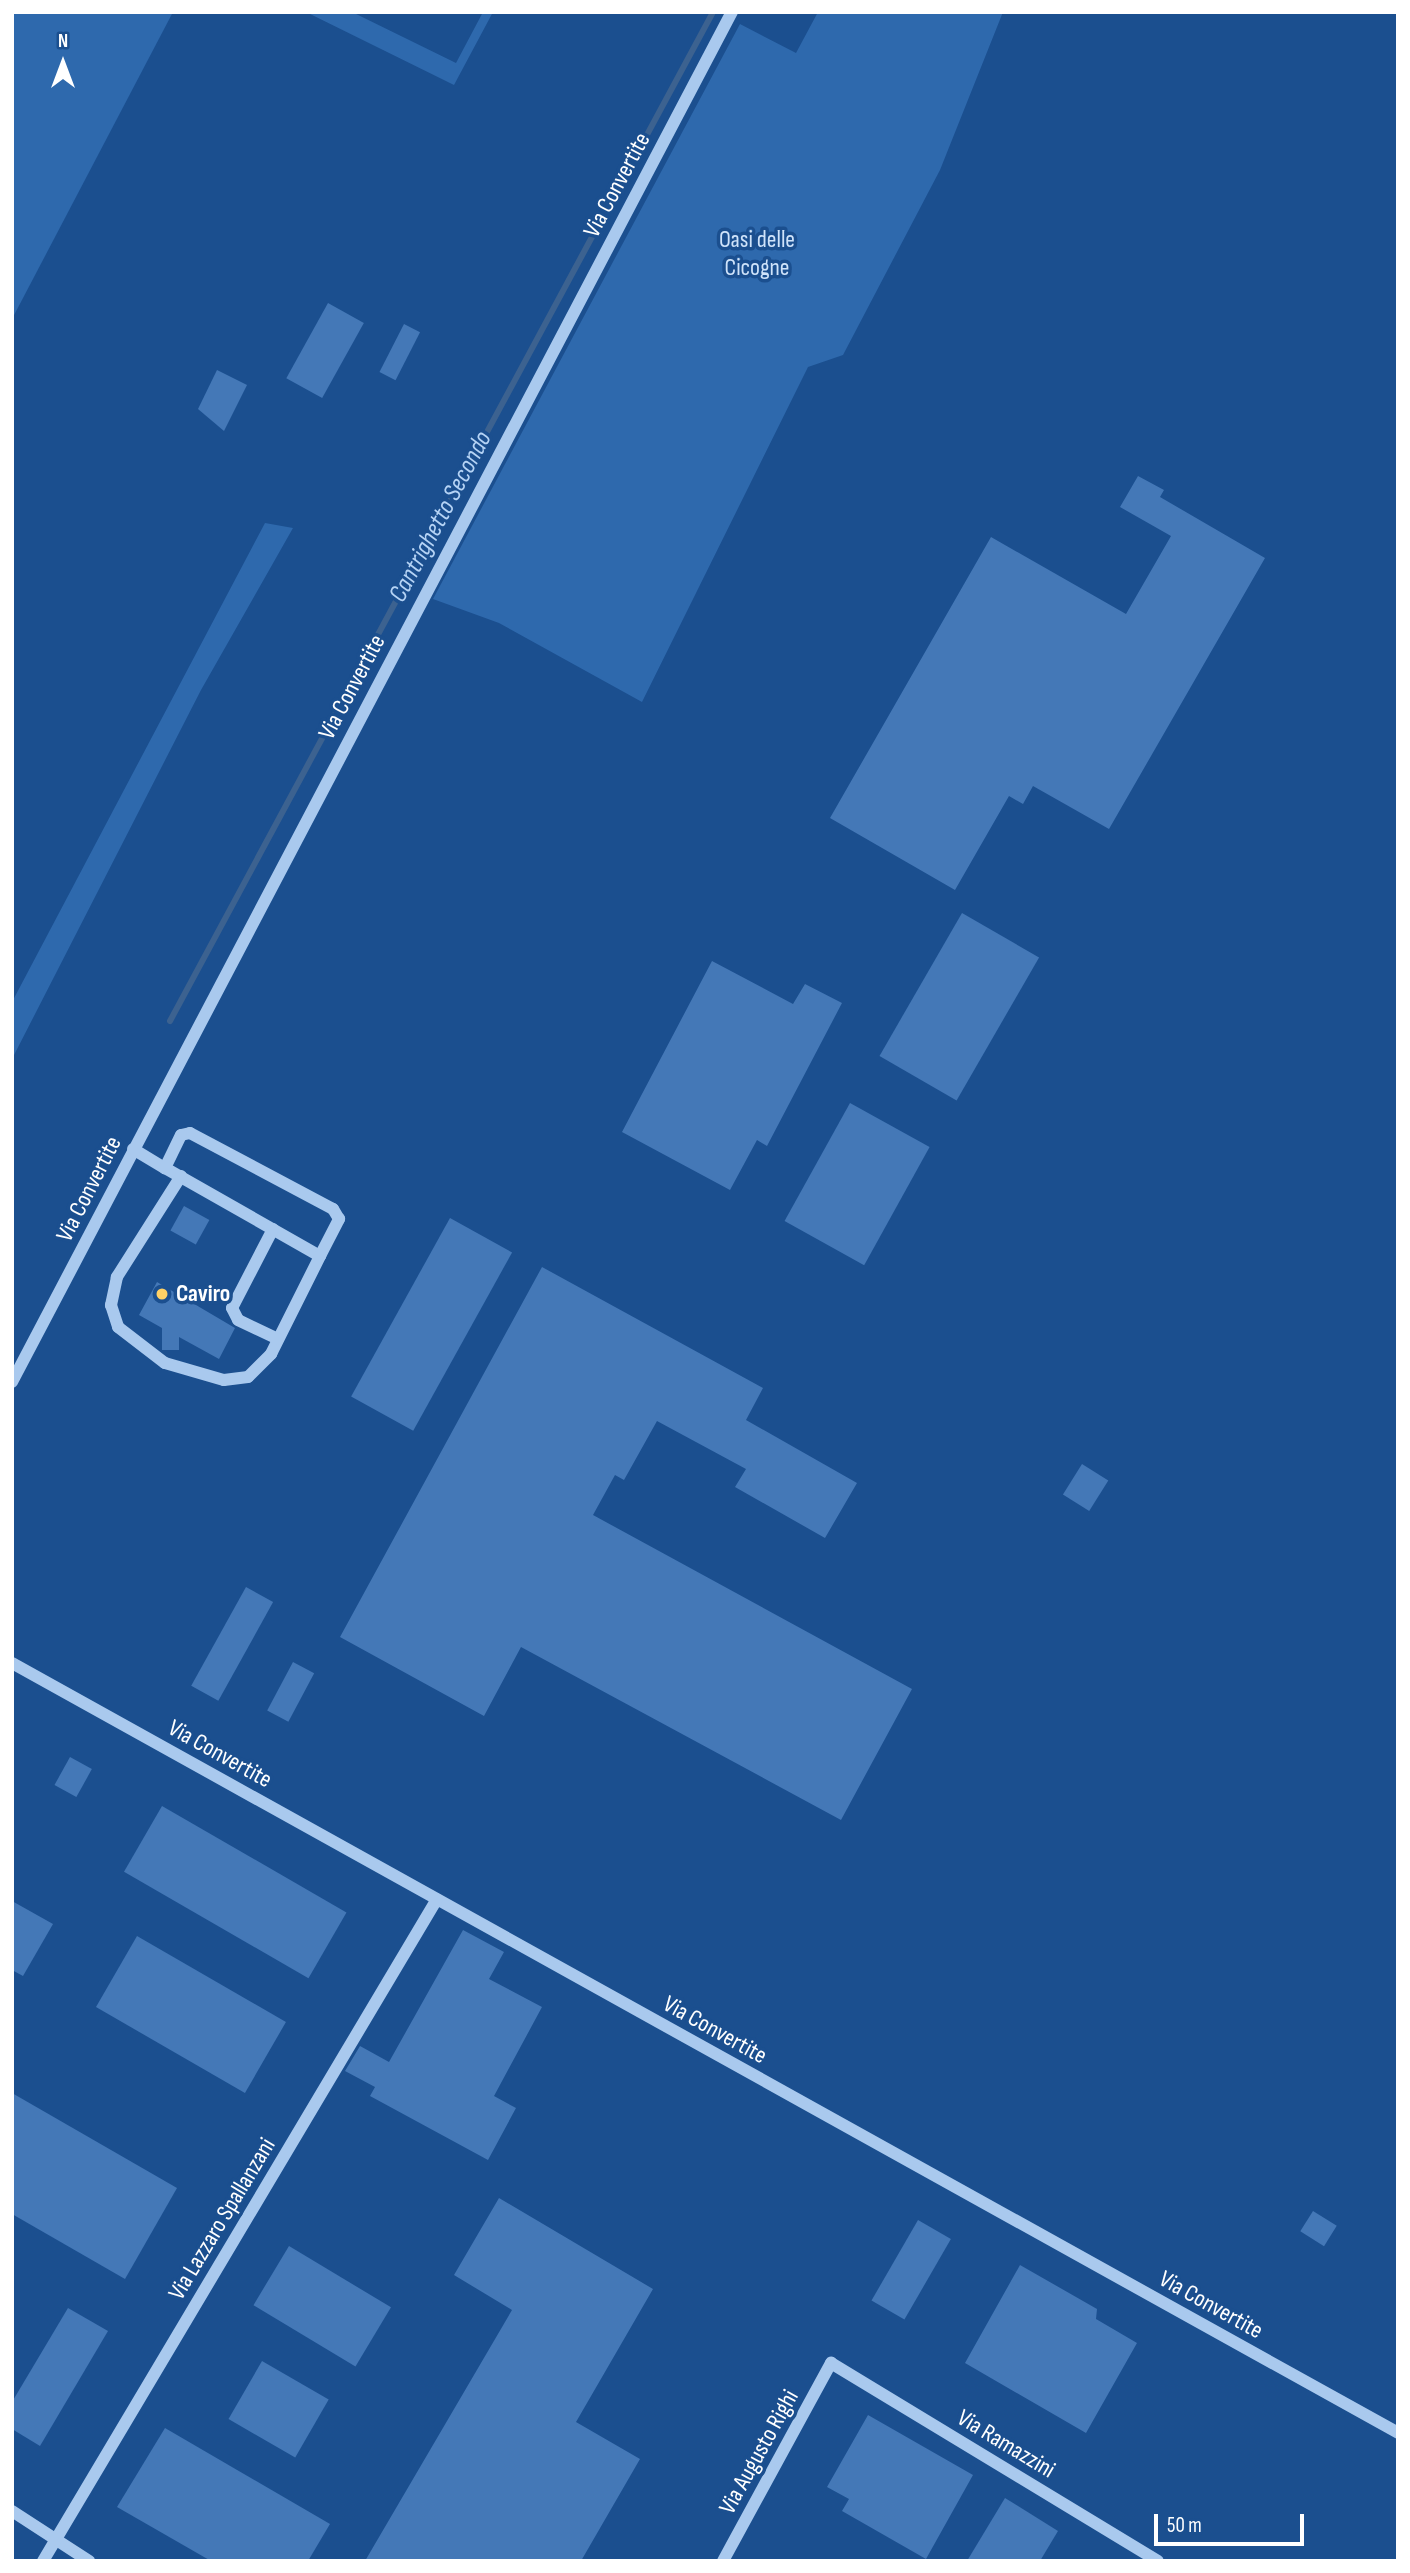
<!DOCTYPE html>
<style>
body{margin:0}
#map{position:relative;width:1410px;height:2573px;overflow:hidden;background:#1b4f8f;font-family:"Sofia Sans Condensed",sans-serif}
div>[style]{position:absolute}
.green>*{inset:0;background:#2e69ad}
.stream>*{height:6px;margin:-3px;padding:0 3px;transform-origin:3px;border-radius:3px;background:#3c6290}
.building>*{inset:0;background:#4478b7;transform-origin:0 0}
.minor>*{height:12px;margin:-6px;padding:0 6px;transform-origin:6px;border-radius:6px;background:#a9c9ee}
.dots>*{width:19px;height:19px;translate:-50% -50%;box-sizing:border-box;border:4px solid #1b4f8f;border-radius:50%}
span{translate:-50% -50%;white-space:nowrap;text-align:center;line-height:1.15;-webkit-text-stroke:7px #1b4f8f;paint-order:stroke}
.street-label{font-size:24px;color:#fff}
.park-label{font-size:24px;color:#cfe3fa}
.poi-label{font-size:24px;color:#fff;font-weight:700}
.left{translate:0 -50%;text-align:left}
.water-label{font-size:26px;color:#b5d3f5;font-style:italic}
.frame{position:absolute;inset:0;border:14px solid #fff;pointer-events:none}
.north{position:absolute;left:28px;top:28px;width:70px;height:70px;-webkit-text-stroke:5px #1b4f8f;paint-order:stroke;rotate:0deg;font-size:19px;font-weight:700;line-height:28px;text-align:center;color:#fff}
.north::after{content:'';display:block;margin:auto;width:24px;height:32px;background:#fff;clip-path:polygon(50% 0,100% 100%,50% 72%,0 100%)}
.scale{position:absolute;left:1154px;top:2514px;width:150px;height:32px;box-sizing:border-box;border:4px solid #fff;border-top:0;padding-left:9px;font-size:21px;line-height:24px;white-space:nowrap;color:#fff;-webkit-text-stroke:5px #1b4f8f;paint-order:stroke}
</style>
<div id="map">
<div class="green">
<i style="clip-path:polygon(12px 12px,173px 12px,12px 319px)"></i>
<i style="clip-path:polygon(306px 12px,352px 12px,456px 63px,483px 12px,493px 12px,454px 85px)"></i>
<i style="clip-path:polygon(818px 12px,1003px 12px,940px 170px,843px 355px,808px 367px,642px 702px,499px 623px,433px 599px,740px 24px,796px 53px)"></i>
<i style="clip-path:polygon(265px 523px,293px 528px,201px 690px,12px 1059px,12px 1002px)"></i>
</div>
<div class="stream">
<i style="left:170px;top:1021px;width:1146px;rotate:-61.71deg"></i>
</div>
<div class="building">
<i style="left:328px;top:303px;width:41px;height:86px;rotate:29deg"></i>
<i style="left:404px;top:324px;width:18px;height:54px;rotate:27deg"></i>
<i style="clip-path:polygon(217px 370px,247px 385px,224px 431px,198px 409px)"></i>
<i style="clip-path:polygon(1138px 476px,1164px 490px,1160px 497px,1265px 558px,1109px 829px,1033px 786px,1023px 804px,1009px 796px,955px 890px,830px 818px,991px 537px,1126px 614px,1171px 536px,1120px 507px)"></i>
<i style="left:962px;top:913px;width:89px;height:165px;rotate:30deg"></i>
<i style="clip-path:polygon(712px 961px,793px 1004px,805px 984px,842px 1003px,767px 1146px,757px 1140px,730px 1190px,622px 1132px)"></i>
<i style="left:850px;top:1103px;width:91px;height:135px;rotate:29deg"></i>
<i style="left:184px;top:1206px;width:29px;height:28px;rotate:29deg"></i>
<i style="left:450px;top:1218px;width:71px;height:204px;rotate:29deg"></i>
<i style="clip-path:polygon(542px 1267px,763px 1388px,746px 1420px,857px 1483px,825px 1538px,735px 1487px,746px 1469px,657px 1421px,624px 1480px,615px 1475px,593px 1515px,912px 1689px,841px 1820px,521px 1647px,484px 1716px,340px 1637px)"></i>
<i style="clip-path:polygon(157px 1282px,235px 1328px,219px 1359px,179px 1337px,179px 1350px,162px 1350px,162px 1328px,139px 1315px)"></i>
<i style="left:1082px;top:1464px;width:31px;height:36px;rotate:32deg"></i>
<i style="left:246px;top:1587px;width:31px;height:113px;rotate:29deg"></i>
<i style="left:293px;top:1662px;width:24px;height:55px;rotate:28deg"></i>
<i style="left:70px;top:1757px;width:25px;height:32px;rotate:29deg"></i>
<i style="left:162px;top:1806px;width:213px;height:76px;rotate:30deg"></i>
<i style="clip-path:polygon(12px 1901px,53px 1924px,23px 1976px,12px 1970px)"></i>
<i style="clip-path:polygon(463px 1930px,504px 1952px,489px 1979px,542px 2007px,494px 2096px,516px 2108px,488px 2160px,370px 2096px,375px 2087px,345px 2071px,360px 2046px,389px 2062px)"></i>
<i style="left:137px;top:1936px;width:172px;height:82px;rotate:30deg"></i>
<i style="clip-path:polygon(12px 2093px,177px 2188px,125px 2279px,12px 2214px)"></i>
<i style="clip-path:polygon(499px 2198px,653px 2289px,576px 2422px,640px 2459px,581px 2561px,365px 2561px,512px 2310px,454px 2275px)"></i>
<i style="left:1313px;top:2211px;width:28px;height:24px;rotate:32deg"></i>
<i style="left:918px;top:2220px;width:38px;height:93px;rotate:30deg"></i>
<i style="left:289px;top:2246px;width:119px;height:69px;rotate:31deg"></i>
<i style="clip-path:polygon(1020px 2265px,1097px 2309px,1096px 2319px,1137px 2343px,1086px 2433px,965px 2363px)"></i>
<i style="clip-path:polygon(68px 2308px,108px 2331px,40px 2446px,12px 2429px,12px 2402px)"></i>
<i style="left:262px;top:2361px;width:77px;height:67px;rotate:30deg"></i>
<i style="clip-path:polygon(868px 2415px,973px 2475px,926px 2559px,842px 2511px,849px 2499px,827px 2487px)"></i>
<i style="clip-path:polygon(165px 2428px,330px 2524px,308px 2561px,211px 2561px,117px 2507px)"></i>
<i style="clip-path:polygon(1005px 2498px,1058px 2531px,1040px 2561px,967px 2561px)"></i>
</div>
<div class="minor">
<i style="left:133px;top:1149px;width:37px;rotate:31deg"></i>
<i style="left:165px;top:1168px;width:178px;rotate:29.6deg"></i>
<i style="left:320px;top:1256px;width:42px;rotate:-62.8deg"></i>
<i style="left:339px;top:1219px;width:12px;rotate:-121deg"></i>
<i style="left:333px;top:1209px;width:162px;rotate:-152deg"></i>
<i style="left:190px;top:1133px;width:9px;rotate:167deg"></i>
<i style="left:181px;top:1135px;width:37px;rotate:116deg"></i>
<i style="left:181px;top:1176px;width:120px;rotate:122.4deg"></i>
<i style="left:117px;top:1277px;width:29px;rotate:102deg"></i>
<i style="left:111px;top:1305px;width:23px;rotate:72deg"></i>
<i style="left:118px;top:1327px;width:59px;rotate:37.5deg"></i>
<i style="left:165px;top:1363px;width:61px;rotate:16.1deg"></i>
<i style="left:224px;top:1380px;width:24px;rotate:-7deg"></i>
<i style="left:248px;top:1377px;width:33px;rotate:-45deg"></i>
<i style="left:271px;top:1354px;width:110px;rotate:-63.4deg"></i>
<i style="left:273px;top:1229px;width:89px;rotate:117.4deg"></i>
<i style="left:232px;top:1308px;width:13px;rotate:63deg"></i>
<i style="left:238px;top:1320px;width:44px;rotate:25.4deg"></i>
<i style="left:12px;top:1382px;width:1548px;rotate:-62.28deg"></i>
<i style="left:12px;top:1663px;width:1586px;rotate:29.05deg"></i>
<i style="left:12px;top:2511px;width:92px;rotate:33deg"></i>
<i style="left:43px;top:2561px;width:770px;rotate:-59.24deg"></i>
<i style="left:723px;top:2561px;width:226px;rotate:-61.4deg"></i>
<i style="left:831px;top:2363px;width:382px;rotate:31.2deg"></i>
</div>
<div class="dots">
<i style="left:162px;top:1294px;background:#ffd166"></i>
</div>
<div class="street-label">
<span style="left:617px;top:185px;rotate:-62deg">Via Convertite</span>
<span style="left:352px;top:687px;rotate:-62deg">Via Convertite</span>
<span style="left:89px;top:1189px;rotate:-63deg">Via Convertite</span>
<span style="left:220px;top:1754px;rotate:29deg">Via Convertite</span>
<span style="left:715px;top:2030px;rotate:29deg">Via Convertite</span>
<span style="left:222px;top:2219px;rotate:-59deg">Via Lazzaro Spallanzani</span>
<span style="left:1211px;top:2305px;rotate:29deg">Via Convertite</span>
<span style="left:1006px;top:2444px;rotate:31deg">Via Ramazzini</span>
<span style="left:759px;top:2452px;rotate:-61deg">Via Augusto Righi</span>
</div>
<div class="park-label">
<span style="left:757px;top:254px">Oasi delle<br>Cicogne</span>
</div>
<div class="poi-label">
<span class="left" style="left:176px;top:1294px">Caviro</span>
</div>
<div class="water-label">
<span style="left:441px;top:517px;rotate:-62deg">Cantrighetto Secondo</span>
</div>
<div class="frame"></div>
<div class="north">N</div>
<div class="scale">50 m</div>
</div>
